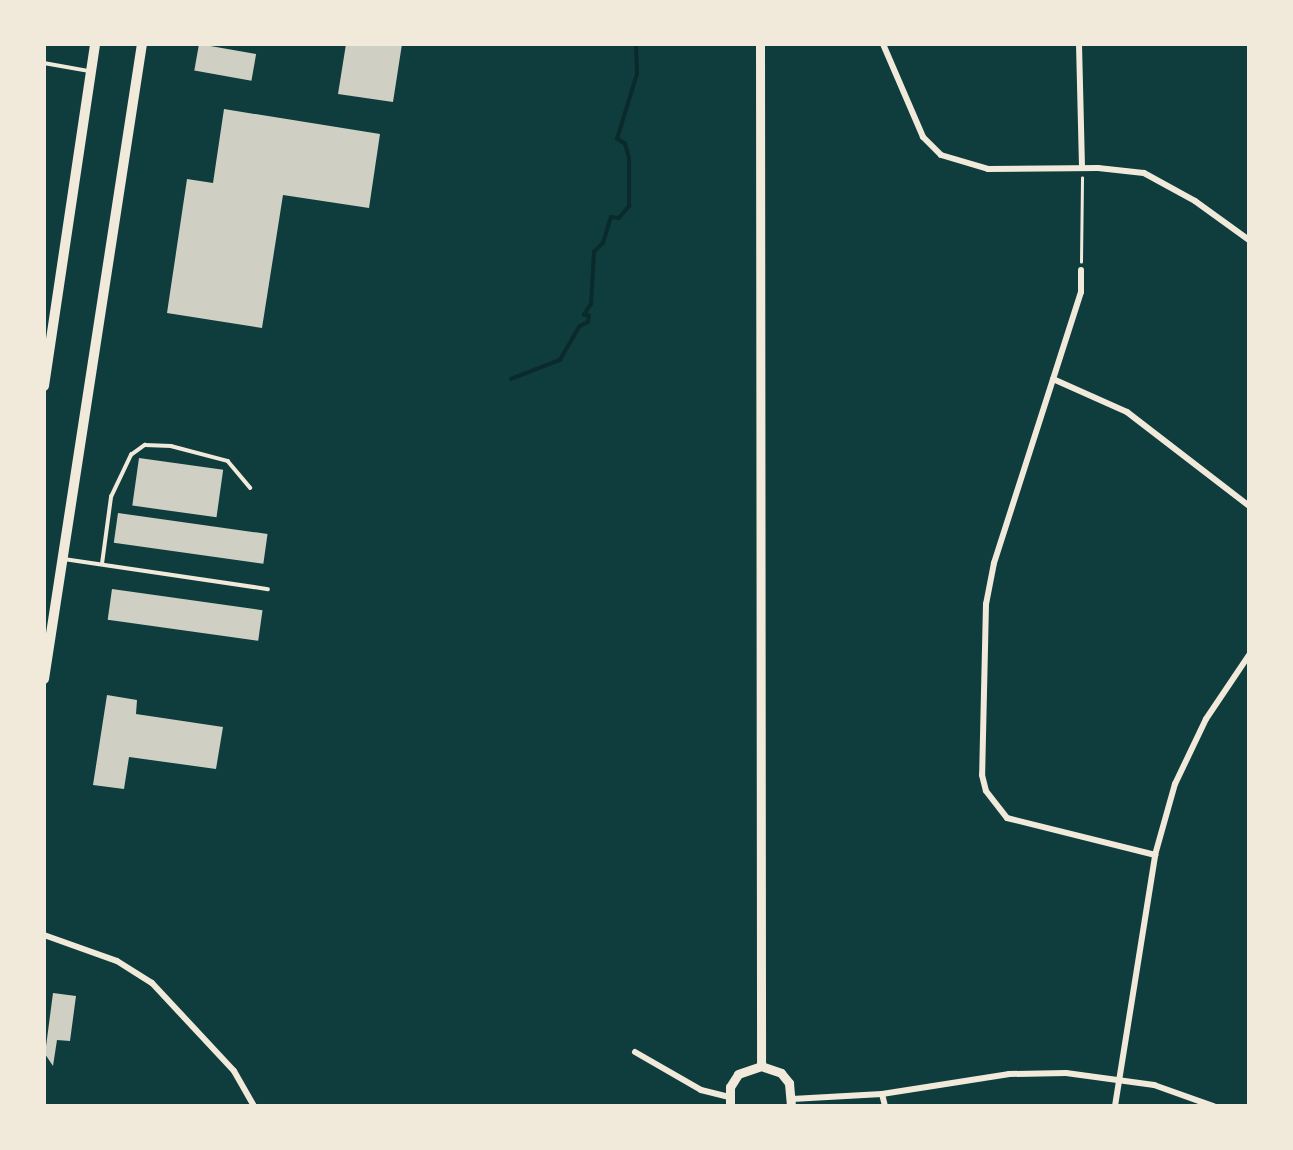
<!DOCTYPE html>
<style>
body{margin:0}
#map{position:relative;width:1293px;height:1150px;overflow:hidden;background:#0f3d3e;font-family:"Open Sans",sans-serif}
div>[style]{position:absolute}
.stream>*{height:3.5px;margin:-1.75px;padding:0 1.75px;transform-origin:1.75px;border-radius:1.75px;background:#0a2a2b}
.building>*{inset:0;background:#cfcfc3;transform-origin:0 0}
.path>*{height:2.5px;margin:-1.25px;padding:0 1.25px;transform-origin:1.25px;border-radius:1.25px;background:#f1e9da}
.service>*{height:3.5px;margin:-1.75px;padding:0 1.75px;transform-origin:1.75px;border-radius:1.75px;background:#f1e9da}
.minor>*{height:6px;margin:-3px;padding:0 3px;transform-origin:3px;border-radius:3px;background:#f1e9da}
.secondary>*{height:9px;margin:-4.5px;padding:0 4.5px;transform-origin:4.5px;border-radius:4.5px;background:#f1e9da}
.trunk>*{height:10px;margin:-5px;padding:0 5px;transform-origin:5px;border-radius:5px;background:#f1e9da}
span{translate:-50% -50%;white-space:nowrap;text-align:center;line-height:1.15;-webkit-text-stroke:6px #f1e9da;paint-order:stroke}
.frame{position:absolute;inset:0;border:46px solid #f1e9da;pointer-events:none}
</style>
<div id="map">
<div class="stream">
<i style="left:511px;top:379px;width:53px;rotate:-21.2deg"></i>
<i style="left:560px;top:360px;width:39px;rotate:-60deg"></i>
<i style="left:580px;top:326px;width:9px;rotate:-27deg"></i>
<i style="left:588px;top:322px;width:6px;rotate:-81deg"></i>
<i style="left:589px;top:316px;width:5px;rotate:-169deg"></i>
<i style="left:584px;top:315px;width:13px;rotate:-58deg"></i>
<i style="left:591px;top:304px;width:52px;rotate:-86.7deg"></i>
<i style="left:594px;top:252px;width:13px;rotate:-45deg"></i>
<i style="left:603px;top:243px;width:27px;rotate:-73deg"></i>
<i style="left:611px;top:217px;width:8px;rotate:7deg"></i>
<i style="left:619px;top:218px;width:16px;rotate:-50deg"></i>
<i style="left:629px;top:206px;width:48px;rotate:-90deg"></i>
<i style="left:629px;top:158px;width:15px;rotate:-106deg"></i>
<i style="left:625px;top:144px;width:9px;rotate:-148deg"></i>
<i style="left:617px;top:139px;width:68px;rotate:-72.9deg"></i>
<i style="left:637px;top:74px;width:30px;rotate:-92deg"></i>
</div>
<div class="building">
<i style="left:199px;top:44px;width:58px;height:27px;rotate:10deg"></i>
<i style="clip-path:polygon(346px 44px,402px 44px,393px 102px,338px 94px)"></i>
<i style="clip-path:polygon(224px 109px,380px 134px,369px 208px,283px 195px,262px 328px,167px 313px,187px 179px,213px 183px)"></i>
<i style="left:139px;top:458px;width:85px;height:48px;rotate:8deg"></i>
<i style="left:118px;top:513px;width:151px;height:30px;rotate:8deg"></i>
<i style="left:112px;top:589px;width:152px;height:31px;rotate:8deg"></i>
<i style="clip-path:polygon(107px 695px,137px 700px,136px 714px,223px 727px,216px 769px,129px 757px,124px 789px,93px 785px)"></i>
<i style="clip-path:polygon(53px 993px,76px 996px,70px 1041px,57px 1040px,53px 1066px,45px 1054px)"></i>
</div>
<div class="path">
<i style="left:1081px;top:262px;width:84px;rotate:-89.3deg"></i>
</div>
<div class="service">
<i style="left:44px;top:63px;width:46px;rotate:10.1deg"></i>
<i style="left:64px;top:559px;width:206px;rotate:8.4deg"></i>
<i style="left:102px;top:564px;width:68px;rotate:-82.3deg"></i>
<i style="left:111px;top:497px;width:47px;rotate:-64.5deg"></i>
<i style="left:131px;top:455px;width:17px;rotate:-36deg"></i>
<i style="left:145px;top:445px;width:26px;rotate:2deg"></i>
<i style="left:171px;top:446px;width:59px;rotate:14.7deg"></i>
<i style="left:228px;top:461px;width:35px;rotate:50deg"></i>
</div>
<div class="minor">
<i style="left:883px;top:44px;width:101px;rotate:66.7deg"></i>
<i style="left:923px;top:137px;width:25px;rotate:45deg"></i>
<i style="left:941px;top:155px;width:49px;rotate:16.6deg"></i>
<i style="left:988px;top:169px;width:110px;rotate:-0.5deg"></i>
<i style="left:1098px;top:168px;width:46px;rotate:6.2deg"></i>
<i style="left:1144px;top:173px;width:58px;rotate:28.8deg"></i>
<i style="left:1195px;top:201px;width:67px;rotate:35.8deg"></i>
<i style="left:1079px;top:44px;width:123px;rotate:88.6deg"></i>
<i style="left:1081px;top:270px;width:22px;rotate:90deg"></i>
<i style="left:1081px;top:292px;width:285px;rotate:107.8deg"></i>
<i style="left:994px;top:563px;width:42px;rotate:101deg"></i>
<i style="left:986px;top:604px;width:171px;rotate:91.3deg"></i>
<i style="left:982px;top:775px;width:16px;rotate:76deg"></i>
<i style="left:986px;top:791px;width:34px;rotate:52deg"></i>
<i style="left:1007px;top:818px;width:153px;rotate:14deg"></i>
<i style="left:1053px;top:379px;width:81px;rotate:24deg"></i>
<i style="left:1127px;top:412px;width:154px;rotate:37.6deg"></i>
<i style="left:44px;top:935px;width:77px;rotate:19.6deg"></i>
<i style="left:117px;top:961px;width:41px;rotate:32.2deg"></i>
<i style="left:152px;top:983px;width:120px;rotate:47deg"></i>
<i style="left:234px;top:1071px;width:40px;rotate:60.3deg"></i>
<i style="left:635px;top:1052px;width:76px;rotate:29.9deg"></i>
<i style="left:701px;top:1090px;width:29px;rotate:14deg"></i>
<i style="left:882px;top:1094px;width:12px;rotate:76deg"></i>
<i style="left:792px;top:1099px;width:90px;rotate:-3.2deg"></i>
<i style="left:882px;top:1094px;width:129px;rotate:-8.9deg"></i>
<i style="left:1009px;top:1074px;width:57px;rotate:-1deg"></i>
<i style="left:1066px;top:1073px;width:89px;rotate:7.8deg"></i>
<i style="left:1154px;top:1085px;width:63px;rotate:19.6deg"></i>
<i style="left:1115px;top:1106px;width:254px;rotate:-80.9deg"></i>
<i style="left:1155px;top:855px;width:74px;rotate:-74.3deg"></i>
<i style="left:1175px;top:784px;width:72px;rotate:-64.5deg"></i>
<i style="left:1206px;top:719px;width:77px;rotate:-56.1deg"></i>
</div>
<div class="secondary">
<i style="left:760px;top:44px;width:1022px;rotate:89.94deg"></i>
<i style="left:730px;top:1106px;width:19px;rotate:-90deg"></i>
<i style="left:730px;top:1087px;width:15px;rotate:-58deg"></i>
<i style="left:738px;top:1074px;width:24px;rotate:-19deg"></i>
<i style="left:761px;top:1066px;width:21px;rotate:19deg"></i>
<i style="left:781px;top:1073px;width:13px;rotate:51deg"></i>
<i style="left:789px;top:1083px;width:23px;rotate:85deg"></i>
</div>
<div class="trunk">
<i style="left:44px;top:386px;width:346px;rotate:-81.5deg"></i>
<i style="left:44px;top:679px;width:643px;rotate:-81.23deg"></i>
</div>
<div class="frame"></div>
</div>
